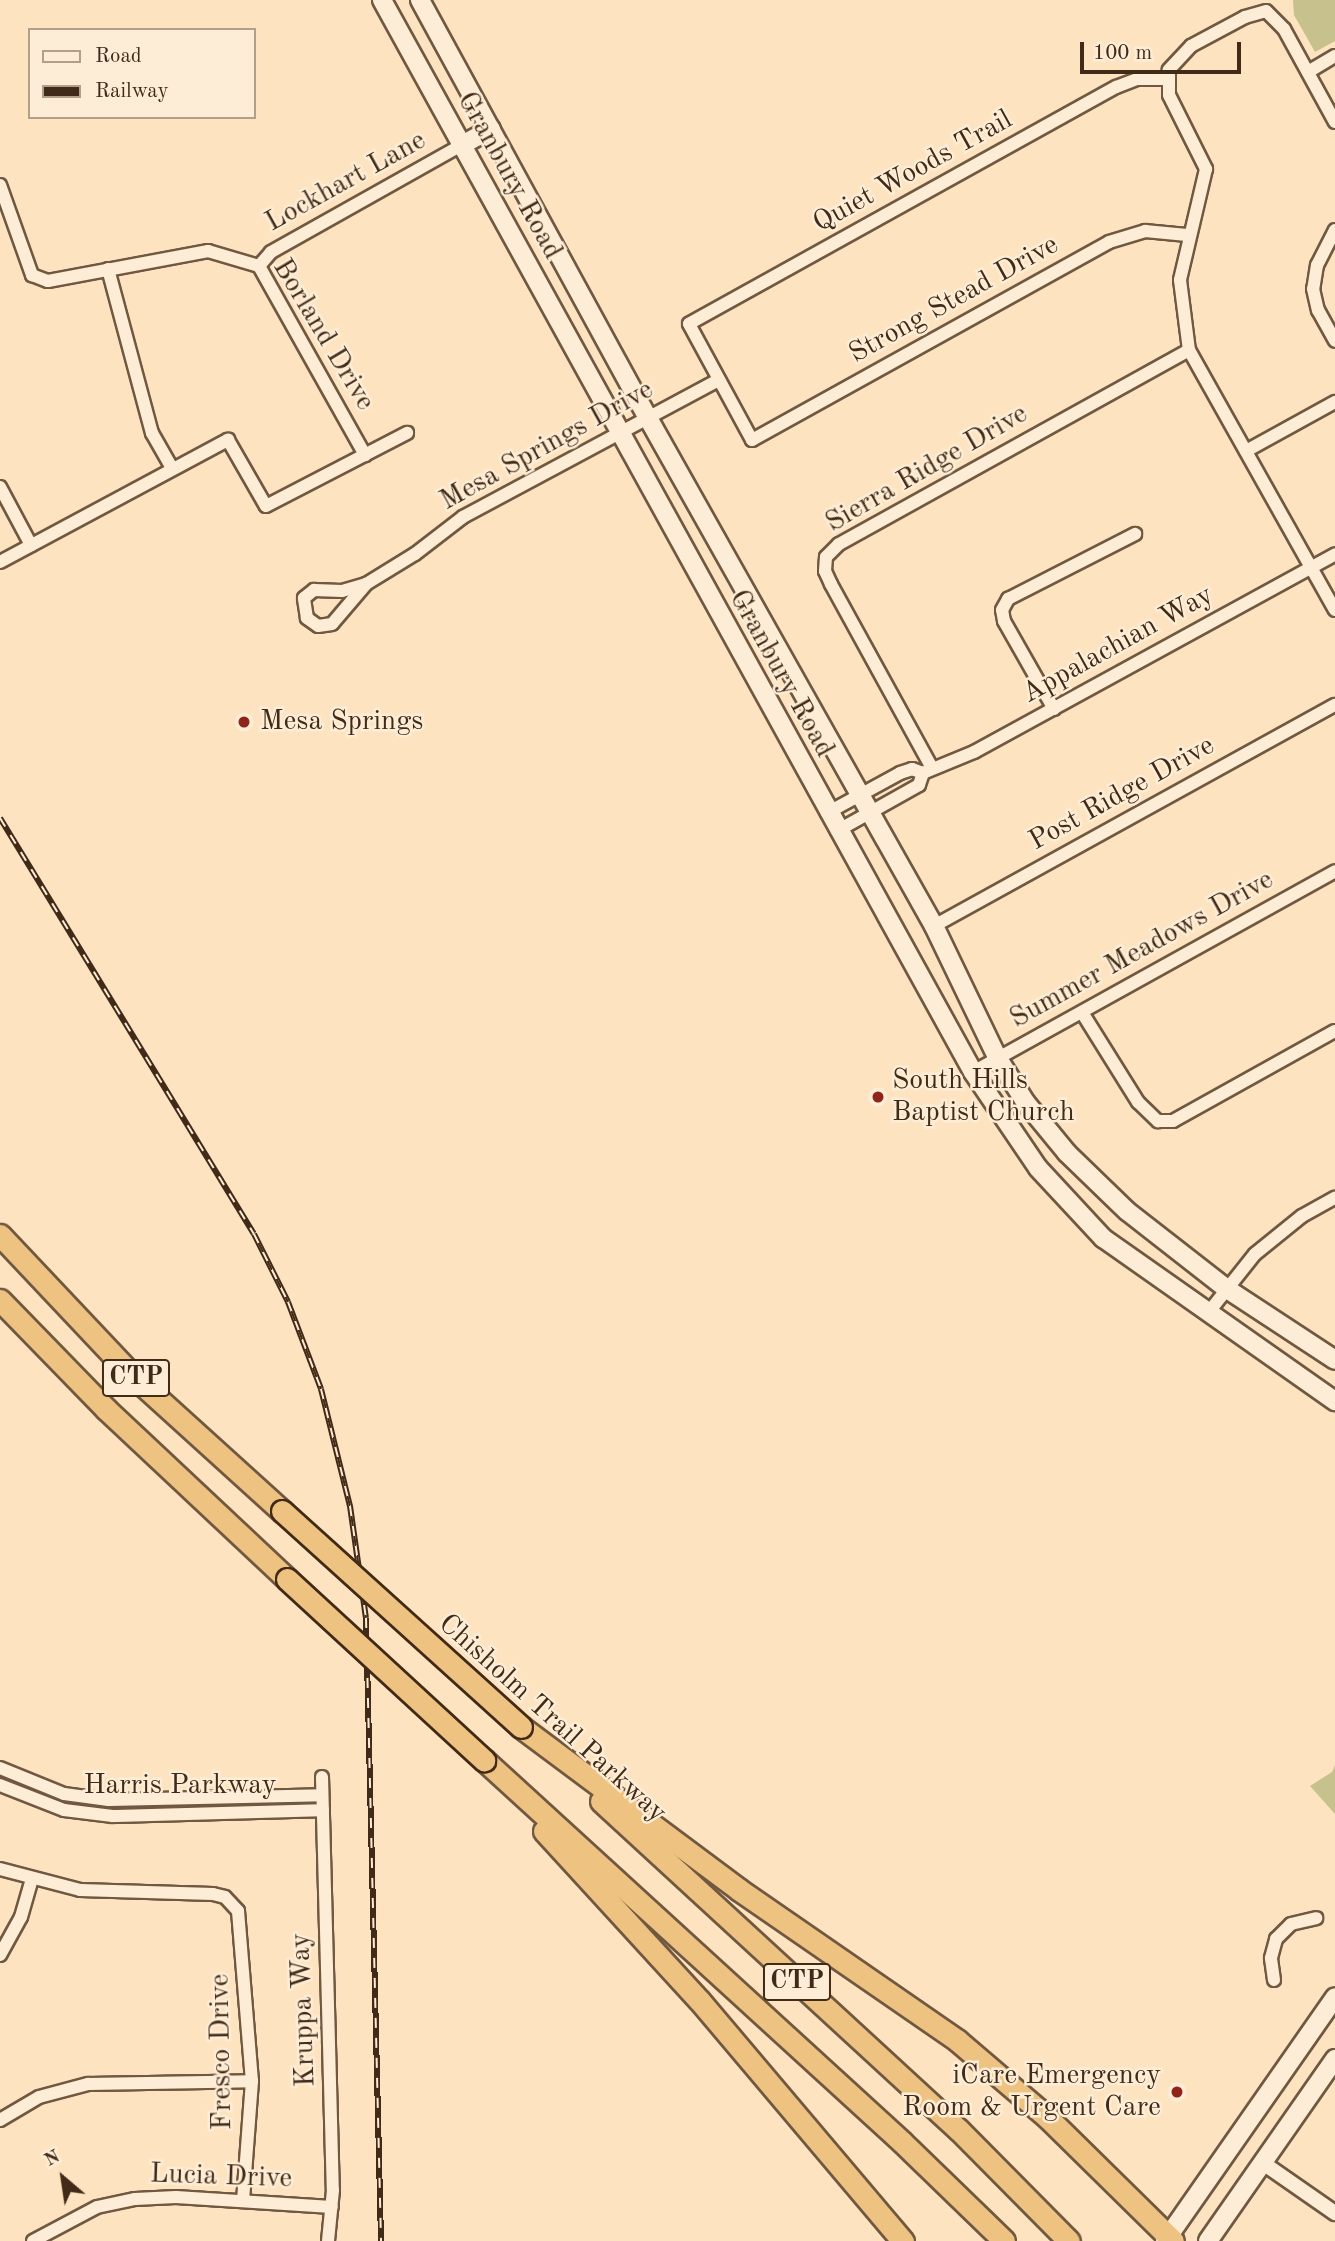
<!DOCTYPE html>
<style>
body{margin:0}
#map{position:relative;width:1335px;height:2241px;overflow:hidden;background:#fde3c0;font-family:"Old Standard TT",serif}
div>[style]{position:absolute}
.green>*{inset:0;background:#c7c18d}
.roads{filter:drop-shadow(2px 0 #705841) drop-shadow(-2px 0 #705841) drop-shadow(0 2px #705841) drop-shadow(0 -2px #705841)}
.minor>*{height:12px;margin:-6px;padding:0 6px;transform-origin:6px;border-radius:6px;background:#feedd6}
.tertiary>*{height:14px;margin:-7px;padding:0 7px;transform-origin:7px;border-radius:7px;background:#feedd6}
.secondary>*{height:18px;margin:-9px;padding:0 9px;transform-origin:9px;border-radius:9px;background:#feedd6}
.motorway>*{height:21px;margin:-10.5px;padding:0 10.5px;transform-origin:10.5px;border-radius:10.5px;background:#eec280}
.rail>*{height:6px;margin-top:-3px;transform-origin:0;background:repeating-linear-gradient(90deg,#feedd6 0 10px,#412a17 0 20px);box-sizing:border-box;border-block:2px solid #412a17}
.bridges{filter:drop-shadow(2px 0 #412a17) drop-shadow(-2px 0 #412a17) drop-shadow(0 2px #412a17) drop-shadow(0 -2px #412a17)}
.motorway-bridge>*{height:21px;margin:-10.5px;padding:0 10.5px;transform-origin:10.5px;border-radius:10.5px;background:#eec280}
.dots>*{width:19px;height:19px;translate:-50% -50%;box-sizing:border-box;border:4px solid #feedd6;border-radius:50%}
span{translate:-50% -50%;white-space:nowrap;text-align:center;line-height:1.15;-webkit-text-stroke:5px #feedd6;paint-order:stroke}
.shield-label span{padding:2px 5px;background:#feedd6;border:2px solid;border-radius:5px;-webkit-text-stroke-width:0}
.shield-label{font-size:26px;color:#412a17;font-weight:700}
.street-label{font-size:28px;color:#412a17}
.poi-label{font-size:28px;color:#412a17}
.left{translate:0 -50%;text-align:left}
.right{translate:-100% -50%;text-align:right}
.legend{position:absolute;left:28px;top:28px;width:228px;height:91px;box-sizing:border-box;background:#feedd6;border:2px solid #b29f8a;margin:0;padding:9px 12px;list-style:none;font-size:21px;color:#412a17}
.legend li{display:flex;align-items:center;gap:14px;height:35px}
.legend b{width:35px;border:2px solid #b29f8a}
.north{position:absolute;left:28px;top:2143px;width:70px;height:70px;-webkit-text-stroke:5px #feedd6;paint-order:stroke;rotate:331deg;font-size:19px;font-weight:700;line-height:28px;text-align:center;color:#412a17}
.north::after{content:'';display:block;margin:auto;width:24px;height:32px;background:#412a17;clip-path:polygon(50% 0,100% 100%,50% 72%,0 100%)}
.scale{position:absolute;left:1080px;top:42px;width:161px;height:32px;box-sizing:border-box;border:4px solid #412a17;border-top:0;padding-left:9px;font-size:21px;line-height:24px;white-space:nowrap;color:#412a17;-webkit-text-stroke:5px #feedd6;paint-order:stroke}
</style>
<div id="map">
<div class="green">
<i style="clip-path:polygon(1293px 0,1335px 0,1335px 41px,1315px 52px,1294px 15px)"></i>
<i style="clip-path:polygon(1335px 1765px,1335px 1814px,1310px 1786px,1332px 1772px)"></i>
</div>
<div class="roads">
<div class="minor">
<i style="left:1308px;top:72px;width:31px;rotate:-31deg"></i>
<i style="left:1167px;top:79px;width:30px;rotate:180deg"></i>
<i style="left:1137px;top:79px;width:22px;rotate:159deg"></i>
<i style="left:1116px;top:87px;width:488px;rotate:151deg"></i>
<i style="left:689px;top:324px;width:132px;rotate:61.5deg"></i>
<i style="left:752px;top:440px;width:408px;rotate:-29deg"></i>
<i style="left:1109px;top:242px;width:38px;rotate:-17deg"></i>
<i style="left:1145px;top:231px;width:42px;rotate:5.4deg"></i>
<i style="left:1335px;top:122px;width:106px;rotate:-118.7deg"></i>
<i style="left:1284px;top:29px;width:25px;rotate:-135deg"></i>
<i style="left:1266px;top:11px;width:22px;rotate:164deg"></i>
<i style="left:1245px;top:17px;width:61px;rotate:151.8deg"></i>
<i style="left:1191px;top:46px;width:33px;rotate:133deg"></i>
<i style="left:1169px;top:70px;width:25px;rotate:90deg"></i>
<i style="left:1169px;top:95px;width:83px;rotate:63.4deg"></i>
<i style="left:1206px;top:169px;width:114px;rotate:103.2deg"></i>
<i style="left:1180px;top:280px;width:71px;rotate:82.7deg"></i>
<i style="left:1189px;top:350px;width:298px;rotate:60.7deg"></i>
<i style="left:0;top:185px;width:96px;rotate:70.4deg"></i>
<i style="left:32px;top:275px;width:17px;rotate:21deg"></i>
<i style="left:48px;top:281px;width:163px;rotate:-10.6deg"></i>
<i style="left:208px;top:251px;width:53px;rotate:16.4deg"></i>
<i style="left:259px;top:266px;width:217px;rotate:60.7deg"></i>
<i style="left:1335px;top:230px;width:39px;rotate:117deg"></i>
<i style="left:1317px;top:265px;width:24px;rotate:99deg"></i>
<i style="left:1313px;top:289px;width:22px;rotate:77deg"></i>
<i style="left:1318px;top:310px;width:35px;rotate:61deg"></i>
<i style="left:259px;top:266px;width:18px;rotate:-49deg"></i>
<i style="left:271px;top:252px;width:219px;rotate:-29.3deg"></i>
<i style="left:108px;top:269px;width:170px;rotate:75deg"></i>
<i style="left:152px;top:433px;width:40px;rotate:60.3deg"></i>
<i style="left:1246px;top:451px;width:102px;rotate:-28.8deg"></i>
<i style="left:0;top:487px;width:66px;rotate:61.9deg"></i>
<i style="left:0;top:562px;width:259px;rotate:-28.2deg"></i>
<i style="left:228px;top:440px;width:76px;rotate:60.1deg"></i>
<i style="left:266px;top:506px;width:159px;rotate:-27.4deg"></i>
<i style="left:366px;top:584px;width:57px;rotate:-31.5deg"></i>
<i style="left:415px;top:554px;width:61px;rotate:-37.6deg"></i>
<i style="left:463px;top:517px;width:290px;rotate:-28.2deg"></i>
<i style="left:366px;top:584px;width:52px;rotate:130.4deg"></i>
<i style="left:332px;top:624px;width:14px;rotate:172deg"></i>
<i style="left:318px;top:626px;width:14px;rotate:-144deg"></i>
<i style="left:307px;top:618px;width:20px;rotate:-99deg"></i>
<i style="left:304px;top:598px;width:13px;rotate:-39deg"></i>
<i style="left:314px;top:590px;width:28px;rotate:2deg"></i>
<i style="left:342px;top:591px;width:25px;rotate:-16deg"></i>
<i style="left:1054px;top:709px;width:101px;rotate:-119.6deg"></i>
<i style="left:1004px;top:621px;width:11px;rotate:-100deg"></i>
<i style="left:1002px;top:610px;width:13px;rotate:-61deg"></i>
<i style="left:1008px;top:599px;width:143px;rotate:-27.1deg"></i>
<i style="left:932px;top:768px;width:210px;rotate:-118.8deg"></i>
<i style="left:831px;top:584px;width:14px;rotate:-115deg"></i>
<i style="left:825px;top:571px;width:14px;rotate:-86deg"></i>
<i style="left:826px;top:557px;width:18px;rotate:-45deg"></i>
<i style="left:839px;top:544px;width:400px;rotate:-29deg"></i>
<i style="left:827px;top:813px;width:83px;rotate:-28.7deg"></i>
<i style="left:900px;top:773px;width:13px;rotate:-18deg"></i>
<i style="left:912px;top:769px;width:12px;rotate:20deg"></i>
<i style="left:837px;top:831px;width:94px;rotate:-29.3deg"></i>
<i style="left:919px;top:785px;width:13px;rotate:-72deg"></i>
<i style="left:923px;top:773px;width:55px;rotate:-22.4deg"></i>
<i style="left:974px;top:752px;width:412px;rotate:-28.7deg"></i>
<i style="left:934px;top:926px;width:458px;rotate:-28.9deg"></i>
<i style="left:1083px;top:1014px;width:104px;rotate:58deg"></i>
<i style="left:1138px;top:1102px;width:28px;rotate:44deg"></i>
<i style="left:1158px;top:1121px;width:15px"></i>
<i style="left:1173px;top:1121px;width:185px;rotate:-29.1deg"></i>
<i style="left:973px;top:1072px;width:414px;rotate:-29deg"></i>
<i style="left:1208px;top:1313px;width:75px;rotate:-51.5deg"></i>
<i style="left:1255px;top:1254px;width:60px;rotate:-39deg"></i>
<i style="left:1302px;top:1216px;width:38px;rotate:-29deg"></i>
<i style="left:0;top:1768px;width:69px;rotate:22.1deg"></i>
<i style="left:64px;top:1794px;width:45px;rotate:7.6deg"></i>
<i style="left:109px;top:1800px;width:213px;rotate:-1.3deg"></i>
<i style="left:322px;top:1777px;width:413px;rotate:88.5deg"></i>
<i style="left:333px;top:2190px;width:51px;rotate:95.6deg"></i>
<i style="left:0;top:1785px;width:69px;rotate:21.3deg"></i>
<i style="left:64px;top:1810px;width:49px;rotate:7deg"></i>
<i style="left:113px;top:1816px;width:210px;rotate:-1.6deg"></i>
<i style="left:0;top:1869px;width:83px;rotate:14.7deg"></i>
<i style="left:80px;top:1890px;width:133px;rotate:1.7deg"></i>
<i style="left:213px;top:1894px;width:12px;rotate:14deg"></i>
<i style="left:225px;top:1897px;width:19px;rotate:47deg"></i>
<i style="left:238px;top:1911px;width:171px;rotate:85.3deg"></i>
<i style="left:252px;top:2081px;width:120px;rotate:94.3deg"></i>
<i style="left:0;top:1955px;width:43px;rotate:-61.1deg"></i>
<i style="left:21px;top:1917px;width:40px;rotate:-74deg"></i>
<i style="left:1274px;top:1980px;width:22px;rotate:-98deg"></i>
<i style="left:1271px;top:1958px;width:20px;rotate:-75deg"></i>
<i style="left:1276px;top:1939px;width:21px;rotate:-45deg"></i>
<i style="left:1291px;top:1924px;width:26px;rotate:-13deg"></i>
<i style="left:0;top:2120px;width:45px;rotate:-30.5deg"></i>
<i style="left:39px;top:2097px;width:51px;rotate:-14.9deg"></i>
<i style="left:88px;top:2084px;width:164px;rotate:-1deg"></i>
<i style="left:33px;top:2241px;width:72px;rotate:-28deg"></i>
<i style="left:97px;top:2207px;width:39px;rotate:-12deg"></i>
<i style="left:135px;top:2199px;width:41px;rotate:-2.8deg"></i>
<i style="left:176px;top:2197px;width:156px;rotate:3.7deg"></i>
</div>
<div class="tertiary">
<i style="left:1263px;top:2163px;width:88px;rotate:34.8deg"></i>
</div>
<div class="secondary">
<i style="left:382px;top:0;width:1224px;rotate:61.13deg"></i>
<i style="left:973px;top:1072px;width:116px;rotate:55.9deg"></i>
<i style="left:1038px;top:1168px;width:96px;rotate:47.1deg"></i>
<i style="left:1103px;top:1238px;width:284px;rotate:35.1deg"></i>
<i style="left:420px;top:0;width:476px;rotate:61.4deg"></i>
<i style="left:648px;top:418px;width:583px;rotate:60.62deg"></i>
<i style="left:934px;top:926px;width:145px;rotate:64.3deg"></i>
<i style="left:997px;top:1057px;width:54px;rotate:57.8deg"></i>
<i style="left:1026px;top:1103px;width:65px;rotate:50.6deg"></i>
<i style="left:1067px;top:1153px;width:83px;rotate:44deg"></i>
<i style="left:1127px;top:1211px;width:127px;rotate:38deg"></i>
<i style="left:1227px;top:1289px;width:129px;rotate:33.3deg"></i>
<i style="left:462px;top:145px;width:33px;rotate:-29deg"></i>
<i style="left:1165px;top:2241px;width:297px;rotate:-55.1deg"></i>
<i style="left:1208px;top:2241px;width:222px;rotate:-55.1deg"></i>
</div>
<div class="motorway">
<i style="left:0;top:1235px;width:195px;rotate:46.7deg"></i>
<i style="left:134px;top:1377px;width:200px;rotate:42.2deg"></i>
<i style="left:0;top:1300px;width:152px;rotate:45.8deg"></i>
<i style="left:106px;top:1409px;width:248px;rotate:43.2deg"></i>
<i style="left:521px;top:1727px;width:271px;rotate:36.7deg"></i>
<i style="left:738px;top:1889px;width:267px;rotate:34.6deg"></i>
<i style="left:958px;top:2041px;width:118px;rotate:40.5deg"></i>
<i style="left:1048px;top:2118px;width:175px;rotate:44.5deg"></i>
<i style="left:484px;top:1760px;width:566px;rotate:42.42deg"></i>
<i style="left:902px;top:2142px;width:142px;rotate:44.1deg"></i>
<i style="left:601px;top:1801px;width:486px;rotate:42.6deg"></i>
<i style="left:959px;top:2130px;width:156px;rotate:45.3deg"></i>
<i style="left:544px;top:1831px;width:229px;rotate:47.5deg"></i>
<i style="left:699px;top:2000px;width:316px;rotate:49.8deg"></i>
</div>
</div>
<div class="rail">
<i style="left:0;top:818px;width:487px;rotate:58.6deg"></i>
<i style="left:254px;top:1234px;width:76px;rotate:63.4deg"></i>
<i style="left:288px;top:1302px;width:93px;rotate:69.2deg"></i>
<i style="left:321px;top:1389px;width:121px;rotate:76.1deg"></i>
<i style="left:350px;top:1506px;width:113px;rotate:81.9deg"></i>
<i style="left:366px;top:1618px;width:623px;rotate:88.62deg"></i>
</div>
<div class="bridges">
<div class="motorway-bridge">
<i style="left:282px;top:1511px;width:322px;rotate:42.1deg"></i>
<i style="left:287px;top:1579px;width:268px;rotate:42.6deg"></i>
</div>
</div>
<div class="dots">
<i style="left:244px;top:722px;background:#8f2418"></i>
<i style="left:878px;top:1097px;background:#8f2418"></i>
<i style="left:1177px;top:2092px;background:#8f2418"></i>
</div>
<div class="shield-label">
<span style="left:136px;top:1378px">CTP</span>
<span style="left:797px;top:1982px">CTP</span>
</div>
<div class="street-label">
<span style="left:913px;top:172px;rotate:-29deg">Quiet Woods Trail</span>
<span style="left:509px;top:176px;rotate:61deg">Granbury Road</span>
<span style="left:346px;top:182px;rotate:-29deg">Lockhart Lane</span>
<span style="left:954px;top:300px;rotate:-29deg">Strong Stead Drive</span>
<span style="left:323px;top:335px;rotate:59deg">Borland Drive</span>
<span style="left:547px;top:446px;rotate:-29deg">Mesa Springs Drive</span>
<span style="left:927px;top:469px;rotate:-30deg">Sierra Ridge Drive</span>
<span style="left:1118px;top:645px;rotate:-29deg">Appalachian Way</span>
<span style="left:781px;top:674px;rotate:61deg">Granbury Road</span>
<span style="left:1122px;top:794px;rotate:-29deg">Post Ridge Drive</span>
<span style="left:1142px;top:950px;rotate:-29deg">Summer Meadows Drive</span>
<span style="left:552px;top:1719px;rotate:42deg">Chisholm Trail Parkway</span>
<span style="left:180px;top:1786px">Harris Parkway</span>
<span style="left:304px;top:2010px;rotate:-92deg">Kruppa Way</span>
<span style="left:222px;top:2052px;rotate:-91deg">Fresco Drive</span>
<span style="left:221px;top:2177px;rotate:2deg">Lucia Drive</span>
</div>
<div class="poi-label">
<span class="left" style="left:260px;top:722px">Mesa Springs</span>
<span class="left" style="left:892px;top:1097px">South Hills<br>Baptist Church</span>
<span class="right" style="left:1161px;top:2092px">iCare Emergency<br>Room &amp; Urgent Care</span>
</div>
<ul class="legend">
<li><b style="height:9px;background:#feedd6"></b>Road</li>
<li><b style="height:9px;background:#412a17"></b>Railway</li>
</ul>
<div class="north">N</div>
<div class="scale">100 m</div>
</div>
